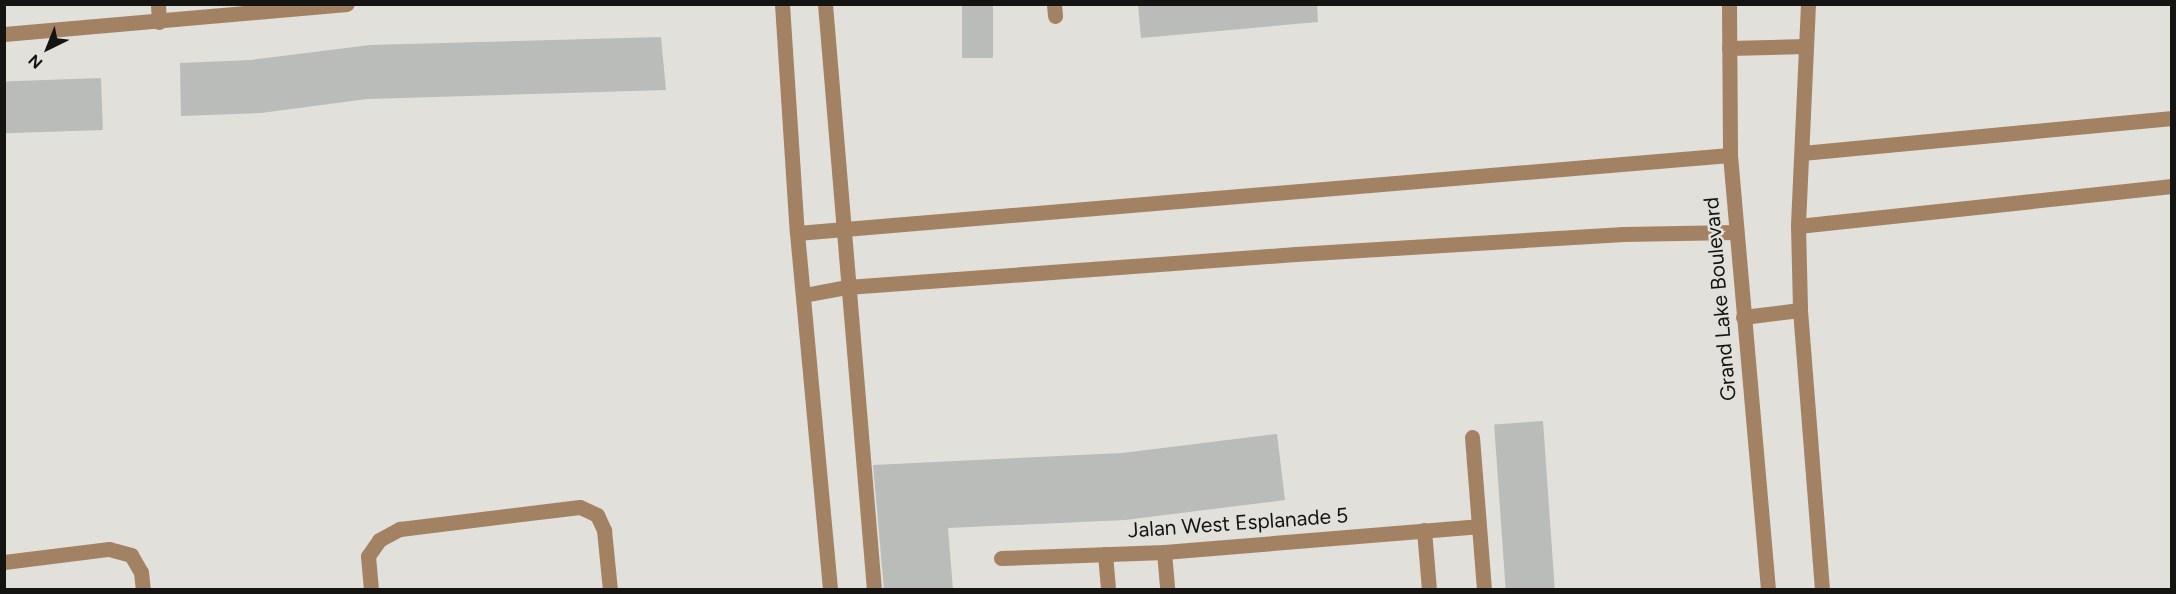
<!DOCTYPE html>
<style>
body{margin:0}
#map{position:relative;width:2176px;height:594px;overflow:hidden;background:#e1e0db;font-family:Figtree,sans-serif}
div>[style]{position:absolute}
.building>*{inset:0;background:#b9bcb8;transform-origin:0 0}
.minor>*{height:15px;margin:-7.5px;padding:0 7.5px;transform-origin:7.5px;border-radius:7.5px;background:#a38264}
span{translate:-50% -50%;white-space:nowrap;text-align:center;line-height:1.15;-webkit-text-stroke:5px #e1e0db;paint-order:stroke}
.street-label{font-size:21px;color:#141412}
.frame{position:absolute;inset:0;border:6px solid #141412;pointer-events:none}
.north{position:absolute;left:18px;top:18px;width:60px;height:60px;-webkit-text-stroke:4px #e1e0db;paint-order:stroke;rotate:223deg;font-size:16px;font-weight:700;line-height:24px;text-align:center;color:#141412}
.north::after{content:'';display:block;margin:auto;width:21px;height:27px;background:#141412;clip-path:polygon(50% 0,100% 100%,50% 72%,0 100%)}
</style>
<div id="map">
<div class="building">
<i style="left:962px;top:4px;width:31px;height:54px"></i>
<i style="clip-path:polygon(1138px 4px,1317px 4px,1318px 22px,1141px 38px)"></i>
<i style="clip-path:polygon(661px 37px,666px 90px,367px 99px,261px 113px,181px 116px,180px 63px,251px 60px,370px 45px)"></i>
<i style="left:101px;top:78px;width:52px;height:97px;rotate:88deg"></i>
<i style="left:1543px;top:421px;width:169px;height:49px;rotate:86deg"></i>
<i style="clip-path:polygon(1277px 434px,1285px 500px,1125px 520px,948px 528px,953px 590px,884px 590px,873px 465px,1122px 453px)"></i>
</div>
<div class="minor">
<i style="left:158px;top:4px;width:18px;rotate:87deg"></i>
<i style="left:782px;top:4px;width:229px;rotate:86.3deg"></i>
<i style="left:797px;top:233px;width:359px;rotate:84.7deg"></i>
<i style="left:825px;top:4px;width:588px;rotate:85.22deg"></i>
<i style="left:1054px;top:4px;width:12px;rotate:85deg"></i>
<i style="left:1729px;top:4px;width:151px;rotate:89.6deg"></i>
<i style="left:1730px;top:155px;width:437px;rotate:85deg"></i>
<i style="left:1808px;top:4px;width:222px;rotate:92.6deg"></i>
<i style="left:1798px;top:226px;width:84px;rotate:88.6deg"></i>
<i style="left:1800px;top:310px;width:281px;rotate:85.5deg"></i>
<i style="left:4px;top:34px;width:344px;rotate:-5deg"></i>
<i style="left:1729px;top:48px;width:77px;rotate:-1.5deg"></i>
<i style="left:1802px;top:153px;width:372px;rotate:-5.4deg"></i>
<i style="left:1798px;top:226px;width:376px;rotate:-6.1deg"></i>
<i style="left:797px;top:233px;width:936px;rotate:-4.78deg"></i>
<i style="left:804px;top:295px;width:44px;rotate:-10.5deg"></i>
<i style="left:847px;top:287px;width:450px;rotate:-4.2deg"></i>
<i style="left:1296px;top:254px;width:328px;rotate:-3.5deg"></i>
<i style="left:1623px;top:234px;width:112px;rotate:-1deg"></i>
<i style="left:1743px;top:317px;width:57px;rotate:-7deg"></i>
<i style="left:1472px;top:437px;width:153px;rotate:85.5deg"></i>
<i style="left:1424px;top:530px;width:60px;rotate:85.2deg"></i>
<i style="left:1164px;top:552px;width:38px;rotate:85deg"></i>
<i style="left:1105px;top:554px;width:36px;rotate:85deg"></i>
<i style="left:1001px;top:558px;width:163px;rotate:-2.1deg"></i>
<i style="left:1164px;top:552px;width:315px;rotate:-4.7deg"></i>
<i style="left:4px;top:562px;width:106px;rotate:-7.1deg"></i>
<i style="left:109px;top:549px;width:23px;rotate:15deg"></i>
<i style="left:131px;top:555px;width:20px;rotate:60deg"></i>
<i style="left:141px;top:572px;width:18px;rotate:84deg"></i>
<i style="left:371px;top:590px;width:34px;rotate:-95deg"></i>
<i style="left:368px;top:556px;width:19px;rotate:-55deg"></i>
<i style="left:379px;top:540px;width:24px;rotate:-28deg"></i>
<i style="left:400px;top:529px;width:181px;rotate:-7deg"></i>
<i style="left:580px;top:507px;width:19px;rotate:25deg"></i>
<i style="left:597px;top:515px;width:17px;rotate:65deg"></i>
<i style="left:604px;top:530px;width:60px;rotate:84.3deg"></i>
</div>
<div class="street-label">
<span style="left:1720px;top:299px;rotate:-95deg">Grand Lake Boulevard</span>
<span style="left:1238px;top:523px;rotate:-4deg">Jalan West Esplanade 5</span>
</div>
<div class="frame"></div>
<div class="north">N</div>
</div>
